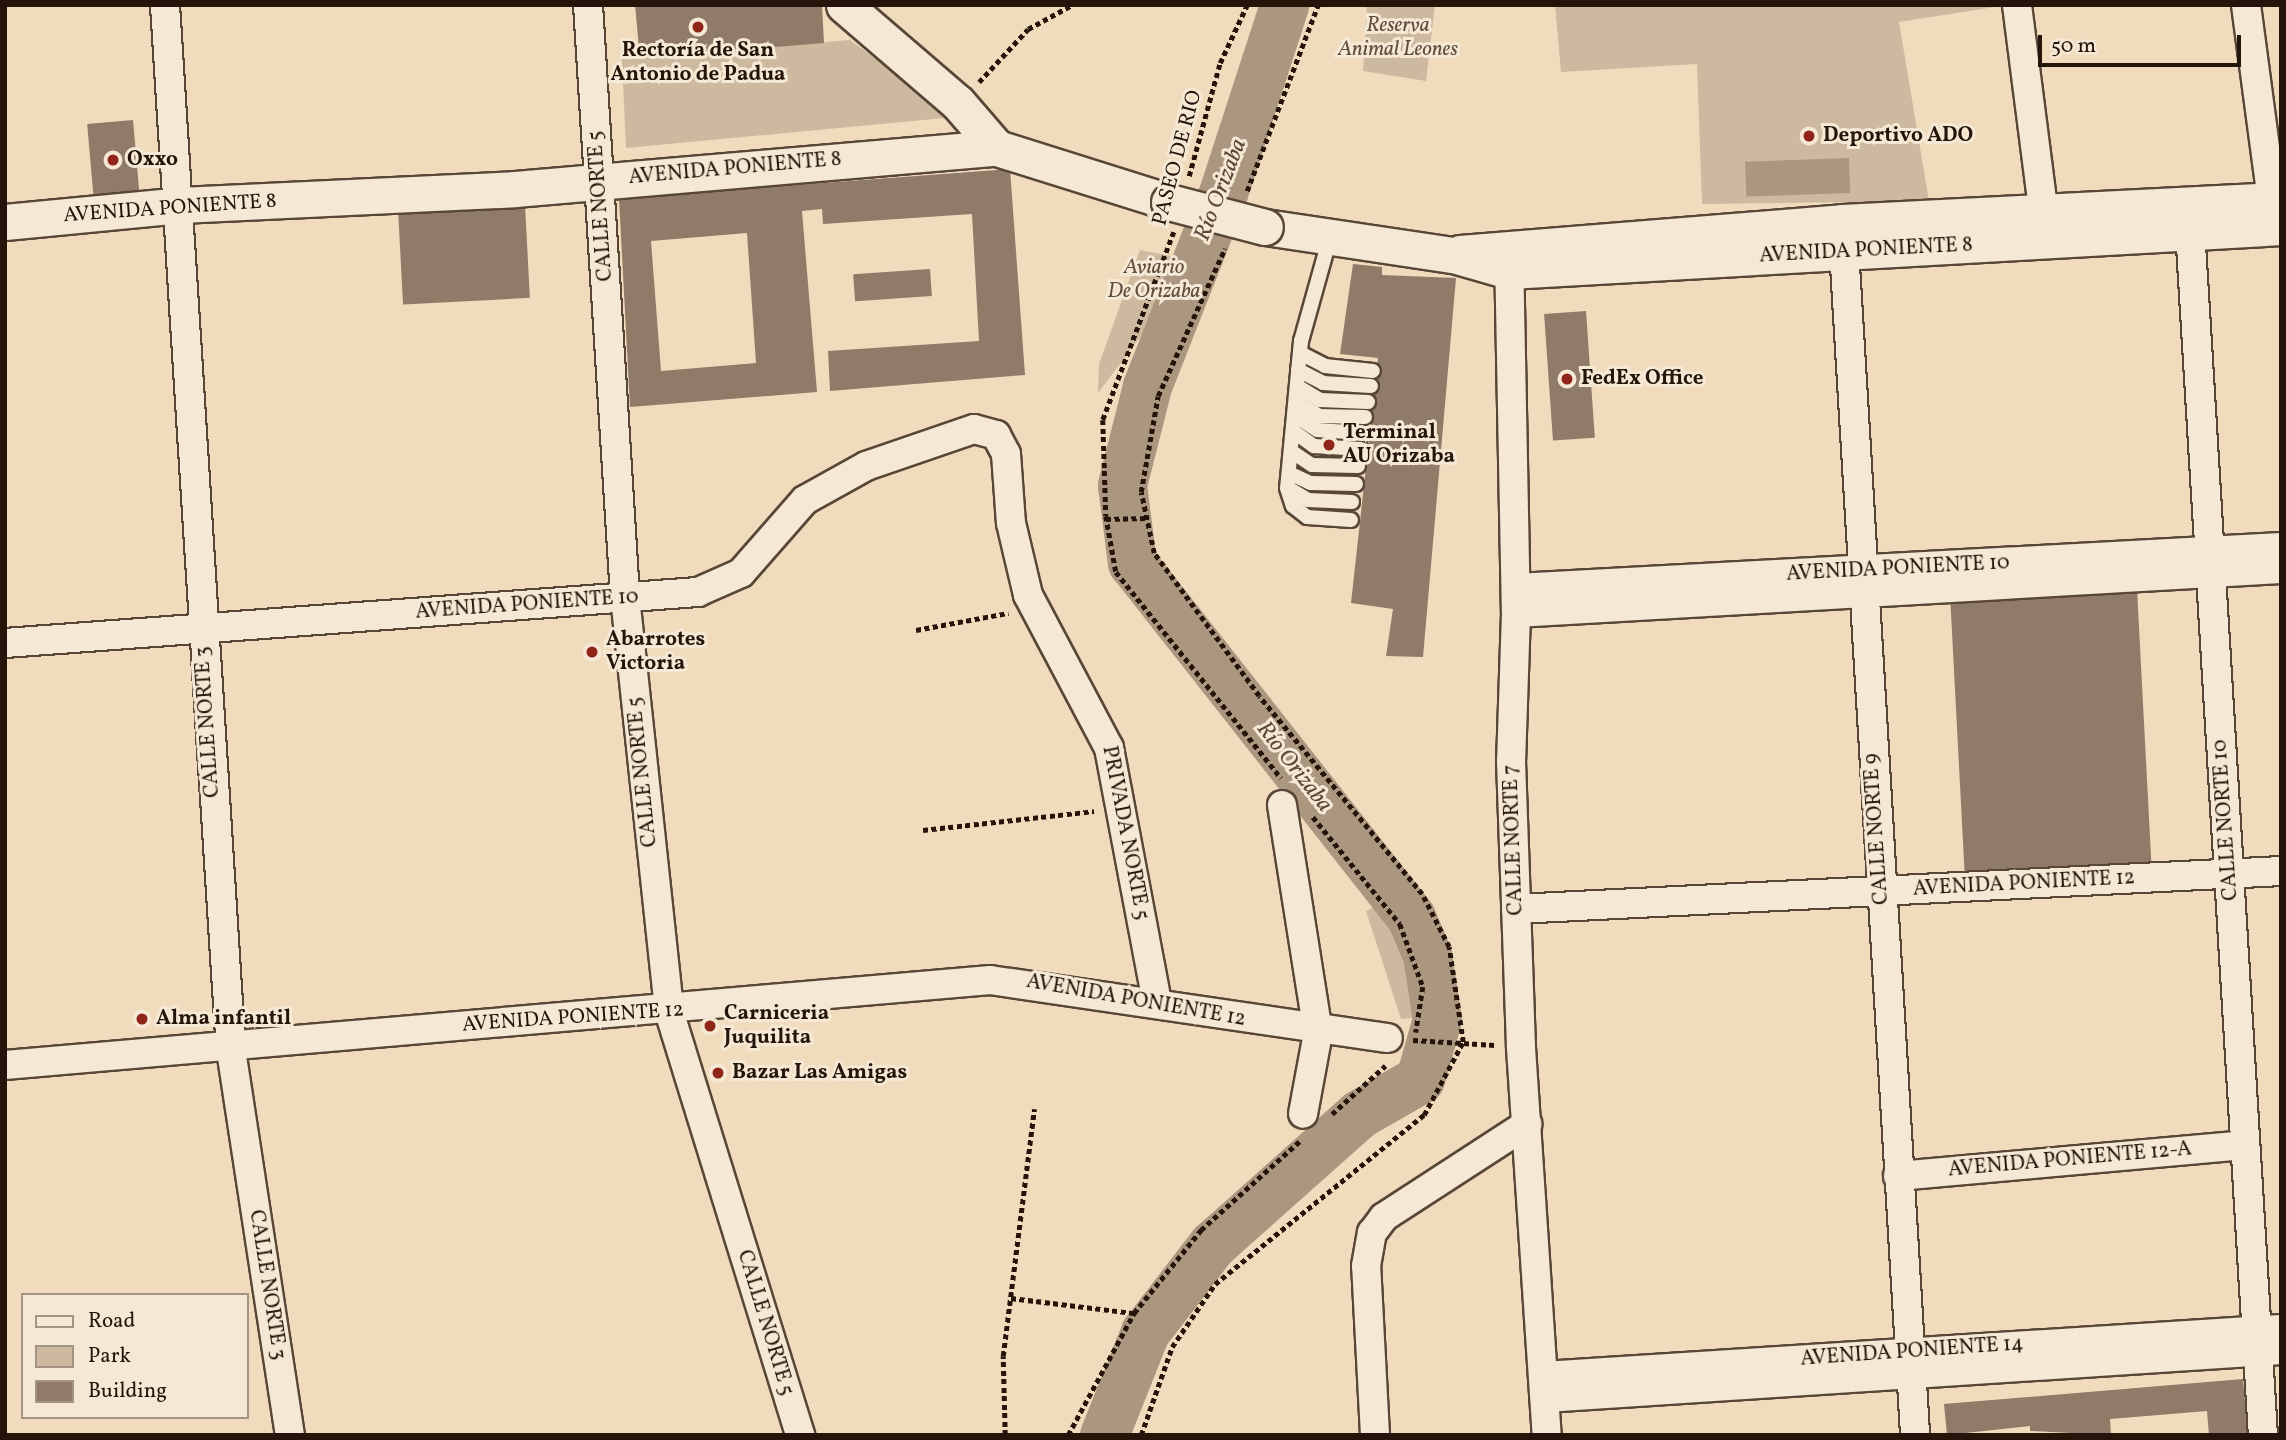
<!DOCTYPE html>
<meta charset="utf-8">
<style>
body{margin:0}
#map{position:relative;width:2286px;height:1440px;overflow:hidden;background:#f0dbbd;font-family:Vollkorn,serif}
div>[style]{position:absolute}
.green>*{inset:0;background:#cdb99f}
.water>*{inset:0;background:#ab9780;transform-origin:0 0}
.river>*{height:49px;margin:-24.5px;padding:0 24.5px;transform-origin:24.5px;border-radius:24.5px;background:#ab9780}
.building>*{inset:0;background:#8f7b67;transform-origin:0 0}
.path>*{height:4.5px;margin-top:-2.25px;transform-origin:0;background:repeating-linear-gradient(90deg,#25140a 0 5px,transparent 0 8.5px)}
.roads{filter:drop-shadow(2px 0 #584637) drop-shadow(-2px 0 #584637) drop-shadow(0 2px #584637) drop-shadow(0 -2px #584637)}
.service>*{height:14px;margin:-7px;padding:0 7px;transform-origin:7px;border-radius:7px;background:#f5e8d4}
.minor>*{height:28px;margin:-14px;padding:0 14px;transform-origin:14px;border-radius:14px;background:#f5e8d4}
.tertiary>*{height:35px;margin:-17.5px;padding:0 17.5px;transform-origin:17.5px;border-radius:17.5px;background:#f5e8d4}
.bridges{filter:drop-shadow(2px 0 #584637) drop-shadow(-2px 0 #584637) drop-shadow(0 2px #584637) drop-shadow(0 -2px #584637)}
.tertiary-bridge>*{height:35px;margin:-17.5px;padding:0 17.5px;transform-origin:17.5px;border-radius:17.5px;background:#f5e8d4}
.dots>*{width:19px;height:19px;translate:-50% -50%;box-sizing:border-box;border:4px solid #f5e8d4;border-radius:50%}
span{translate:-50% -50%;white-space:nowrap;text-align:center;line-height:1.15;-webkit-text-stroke:6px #f5e8d4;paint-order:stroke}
.park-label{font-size:21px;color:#604e3e;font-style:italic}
.poi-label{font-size:21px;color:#25140a;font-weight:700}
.left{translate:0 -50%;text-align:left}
.street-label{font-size:21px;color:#25140a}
.water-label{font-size:23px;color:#5b4839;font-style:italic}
.frame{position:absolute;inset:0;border:7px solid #25140a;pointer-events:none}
.legend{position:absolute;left:21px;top:1293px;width:228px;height:126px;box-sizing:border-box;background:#f5e8d4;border:2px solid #a29383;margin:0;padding:9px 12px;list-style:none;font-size:21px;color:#25140a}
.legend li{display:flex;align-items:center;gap:14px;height:35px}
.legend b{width:35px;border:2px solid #a29383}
.scale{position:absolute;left:2038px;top:35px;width:203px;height:32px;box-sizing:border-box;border:4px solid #25140a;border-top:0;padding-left:9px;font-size:21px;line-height:24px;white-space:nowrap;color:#25140a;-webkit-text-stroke:5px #f5e8d4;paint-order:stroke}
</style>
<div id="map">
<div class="green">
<i style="clip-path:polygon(1367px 5px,1435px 5px,1426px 81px,1363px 71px)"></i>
<i style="clip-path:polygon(1555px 5px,2001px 5px,2001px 6px,1899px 22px,1929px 201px,1702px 204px,1697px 64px,1561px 72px)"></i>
<i style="clip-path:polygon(850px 40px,955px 117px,626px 148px,622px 59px)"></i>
<i style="clip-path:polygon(1140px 250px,1176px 257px,1181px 283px,1098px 393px,1099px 364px)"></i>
<i style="clip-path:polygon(1378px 905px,1397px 933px,1418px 997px,1415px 1018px,1401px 1019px,1366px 911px)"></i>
</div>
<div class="water">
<i style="left:1849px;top:158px;width:35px;height:104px;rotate:88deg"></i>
</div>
<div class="river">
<i style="left:1104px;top:1435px;width:111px;rotate:-68.3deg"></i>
<i style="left:1145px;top:1332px;width:110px;rotate:-52.4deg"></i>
<i style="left:1212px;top:1245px;width:197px;rotate:-41.7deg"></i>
<i style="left:1359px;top:1114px;width:70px;rotate:-29.8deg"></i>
<i style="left:1420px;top:1079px;width:62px;rotate:-74.2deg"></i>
<i style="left:1437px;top:1019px;width:65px;rotate:-98.9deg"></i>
<i style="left:1427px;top:955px;width:41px;rotate:-112.8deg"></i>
<i style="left:1411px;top:917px;width:451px;rotate:-128.2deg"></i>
<i style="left:1132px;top:563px;width:79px;rotate:-97.3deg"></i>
<i style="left:1122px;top:485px;width:102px;rotate:-75.8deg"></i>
<i style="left:1147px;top:386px;width:207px;rotate:-68.5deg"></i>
<i style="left:1223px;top:193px;width:198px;rotate:-72deg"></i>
</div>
<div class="building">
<i style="clip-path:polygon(635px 5px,822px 5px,824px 43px,640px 58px)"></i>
<i style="left:133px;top:120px;width:76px;height:46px;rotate:85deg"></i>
<i style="clip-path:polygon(evenodd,1010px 169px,1025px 375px,830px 391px,828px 351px,979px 341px,972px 214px,823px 224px,822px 209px,802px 211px,817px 392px,630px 407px,619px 198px,1010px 169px,747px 233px,756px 363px,661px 371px,651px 241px,747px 233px)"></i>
<i style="left:525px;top:205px;width:93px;height:127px;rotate:87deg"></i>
<i style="clip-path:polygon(1353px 264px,1382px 267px,1382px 275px,1456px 278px,1423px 657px,1386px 656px,1393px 609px,1351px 603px,1378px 358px,1340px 354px)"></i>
<i style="left:930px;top:269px;width:27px;height:77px;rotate:86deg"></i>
<i style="left:1586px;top:311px;width:127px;height:42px;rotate:86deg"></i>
<i style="left:2137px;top:589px;width:274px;height:187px;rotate:87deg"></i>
<i style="clip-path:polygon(2243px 1379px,2248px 1435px,2209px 1435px,2207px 1411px,2110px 1419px,2111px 1435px,2030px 1431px,2030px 1426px,1947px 1435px,1944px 1404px)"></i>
</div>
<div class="path">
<i style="left:979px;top:82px;width:72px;rotate:-47.2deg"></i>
<i style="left:1028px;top:29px;width:50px;rotate:-28.6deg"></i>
<i style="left:1189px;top:176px;width:117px;rotate:-74.7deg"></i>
<i style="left:1220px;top:63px;width:64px;rotate:-65deg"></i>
<i style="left:1247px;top:191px;width:199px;rotate:-69.1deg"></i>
<i style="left:1174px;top:232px;width:201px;rotate:110.7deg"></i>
<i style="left:1103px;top:420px;width:96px;rotate:88.2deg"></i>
<i style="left:1106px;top:516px;width:57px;rotate:79.9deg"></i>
<i style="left:1116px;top:572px;width:264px;rotate:51.3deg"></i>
<i style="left:1106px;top:519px;width:41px;rotate:-1.4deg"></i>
<i style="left:916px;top:630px;width:94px;rotate:-10.5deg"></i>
<i style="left:1313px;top:817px;width:138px;rotate:50.9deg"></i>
<i style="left:1400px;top:924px;width:67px;rotate:69.9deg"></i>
<i style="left:1423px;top:987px;width:46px;rotate:98.8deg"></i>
<i style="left:923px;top:830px;width:172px;rotate:-6.3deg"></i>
<i style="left:1413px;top:1040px;width:82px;rotate:3.5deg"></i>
<i style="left:1332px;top:1114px;width:72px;rotate:-42.2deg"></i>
<i style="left:1011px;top:1298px;width:124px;rotate:7deg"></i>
<i style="left:1005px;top:1435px;width:79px;rotate:-91.5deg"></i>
<i style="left:1003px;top:1356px;width:249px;rotate:-82.8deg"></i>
<i style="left:1068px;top:1435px;width:139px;rotate:-61.6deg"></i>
<i style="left:1134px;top:1313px;width:107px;rotate:-51.1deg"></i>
<i style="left:1201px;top:1230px;width:135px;rotate:-42deg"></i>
<i style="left:1141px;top:1435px;width:93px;rotate:-70.6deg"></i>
<i style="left:1172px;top:1347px;width:76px;rotate:-55.7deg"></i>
<i style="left:1215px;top:1284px;width:269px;rotate:-39deg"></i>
<i style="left:1424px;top:1115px;width:83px;rotate:-61.9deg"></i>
<i style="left:1463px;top:1042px;width:96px;rotate:-98.4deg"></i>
<i style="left:1449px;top:947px;width:59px;rotate:-117deg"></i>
<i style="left:1422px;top:894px;width:256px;rotate:-129.5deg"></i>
<i style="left:1259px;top:696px;width:177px;rotate:-126.3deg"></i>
<i style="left:1154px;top:553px;width:62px;rotate:-102deg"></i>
<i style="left:1141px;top:492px;width:97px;rotate:-80deg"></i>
<i style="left:1158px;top:396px;width:162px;rotate:-65.6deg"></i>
</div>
<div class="roads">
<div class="service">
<i style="left:1329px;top:241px;width:104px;rotate:105.6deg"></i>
<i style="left:1301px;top:341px;width:148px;rotate:95.4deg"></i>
<i style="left:1287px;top:488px;width:19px;rotate:72deg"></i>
<i style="left:1293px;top:506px;width:18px;rotate:38deg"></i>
<i style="left:1307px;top:517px;width:44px;rotate:3.9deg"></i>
<i style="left:1300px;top:353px;width:28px;rotate:27deg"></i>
<i style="left:1325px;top:366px;width:48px;rotate:5.9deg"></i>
<i style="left:1298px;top:370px;width:28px;rotate:27deg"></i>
<i style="left:1323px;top:383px;width:48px;rotate:3.6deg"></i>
<i style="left:1297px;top:386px;width:27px;rotate:31deg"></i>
<i style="left:1320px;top:400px;width:48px;rotate:2.4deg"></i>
<i style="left:1296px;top:401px;width:27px;rotate:33deg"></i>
<i style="left:1319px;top:416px;width:46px;rotate:1.2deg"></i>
<i style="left:1294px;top:415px;width:27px;rotate:33deg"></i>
<i style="left:1317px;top:430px;width:47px;rotate:3.7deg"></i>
<i style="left:1293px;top:431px;width:26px;rotate:36deg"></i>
<i style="left:1314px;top:446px;width:47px;rotate:3.7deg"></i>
<i style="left:1291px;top:451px;width:25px;rotate:34deg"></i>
<i style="left:1312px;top:465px;width:46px;rotate:1.2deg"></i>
<i style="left:1289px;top:473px;width:23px;rotate:25deg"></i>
<i style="left:1310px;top:483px;width:46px;rotate:1.2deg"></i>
<i style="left:1288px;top:488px;width:23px;rotate:31deg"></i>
<i style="left:1308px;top:500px;width:44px;rotate:2.6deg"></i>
</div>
<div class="minor">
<i style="left:165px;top:5px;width:1047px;rotate:86.39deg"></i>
<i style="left:231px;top:1050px;width:389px;rotate:81.3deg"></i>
<i style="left:588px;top:5px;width:593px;rotate:86.42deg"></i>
<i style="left:625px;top:597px;width:416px;rotate:83.9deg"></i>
<i style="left:669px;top:1011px;width:444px;rotate:72.8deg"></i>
<i style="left:2017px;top:5px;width:229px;rotate:82.7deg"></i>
<i style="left:2246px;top:5px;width:218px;rotate:82.4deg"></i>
<i style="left:2189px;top:212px;width:1225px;rotate:86.54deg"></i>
<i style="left:1843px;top:232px;width:1205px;rotate:86.57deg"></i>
<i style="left:1509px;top:252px;width:361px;rotate:88.9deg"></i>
<i style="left:1516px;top:613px;width:148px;rotate:91.9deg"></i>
<i style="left:1511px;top:761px;width:287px;rotate:88deg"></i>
<i style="left:1521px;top:1048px;width:388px;rotate:86.2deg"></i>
<i style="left:1516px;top:588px;width:766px;rotate:-3.07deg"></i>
<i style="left:1516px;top:613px;width:766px;rotate:-3.29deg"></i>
<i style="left:5px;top:643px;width:695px;rotate:-4.21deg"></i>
<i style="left:698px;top:592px;width:47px;rotate:-23.8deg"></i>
<i style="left:741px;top:573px;width:97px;rotate:-48.8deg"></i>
<i style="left:805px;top:500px;width:70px;rotate:-29.1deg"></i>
<i style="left:866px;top:466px;width:114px;rotate:-18.9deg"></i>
<i style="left:974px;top:429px;width:23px;rotate:15deg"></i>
<i style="left:996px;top:435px;width:21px;rotate:62deg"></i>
<i style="left:1006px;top:454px;width:69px;rotate:85.9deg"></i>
<i style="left:1011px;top:523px;width:74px;rotate:76.7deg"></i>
<i style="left:1028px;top:595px;width:173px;rotate:62.1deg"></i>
<i style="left:1109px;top:748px;width:259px;rotate:79.3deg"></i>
<i style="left:1282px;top:805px;width:231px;rotate:81deg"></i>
<i style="left:1318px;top:1033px;width:82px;rotate:100.5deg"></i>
<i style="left:1516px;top:909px;width:766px;rotate:-2.84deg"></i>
<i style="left:5px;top:1065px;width:989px;rotate:-4.93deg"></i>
<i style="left:990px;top:980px;width:402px;rotate:8.3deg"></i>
<i style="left:1898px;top:1176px;width:345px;rotate:-5.1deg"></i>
<i style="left:1543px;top:1376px;width:739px;rotate:-3.64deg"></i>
<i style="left:1545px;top:1398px;width:738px;rotate:-3.73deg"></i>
<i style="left:1375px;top:1435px;width:169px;rotate:-93deg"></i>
<i style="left:1366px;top:1266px;width:34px;rotate:-80deg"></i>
<i style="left:1372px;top:1233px;width:20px;rotate:-53deg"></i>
<i style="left:1384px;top:1217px;width:171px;rotate:-33deg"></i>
</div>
<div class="tertiary">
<i style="left:844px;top:5px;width:150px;rotate:40.7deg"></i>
<i style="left:958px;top:103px;width:60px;rotate:49.1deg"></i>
<i style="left:5px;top:222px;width:176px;rotate:-5.5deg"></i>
<i style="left:180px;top:205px;width:335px;rotate:-2.7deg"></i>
<i style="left:515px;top:189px;width:484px;rotate:-4.9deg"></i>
<i style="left:997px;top:148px;width:180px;rotate:17.4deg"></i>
<i style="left:1265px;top:227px;width:190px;rotate:8.5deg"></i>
<i style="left:1453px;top:255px;width:58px;rotate:15.9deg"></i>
<i style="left:1509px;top:271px;width:773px;rotate:-3.26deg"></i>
<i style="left:1460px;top:253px;width:383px;rotate:-4.6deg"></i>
<i style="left:1842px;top:222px;width:440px;rotate:-2.9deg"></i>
</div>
</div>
<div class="bridges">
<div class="tertiary-bridge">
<i style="left:1169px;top:202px;width:99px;rotate:14.6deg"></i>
</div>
</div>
<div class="dots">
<i style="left:698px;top:27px;background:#8f2418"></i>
<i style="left:1809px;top:136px;background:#8f2418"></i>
<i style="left:113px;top:160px;background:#8f2418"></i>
<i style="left:1567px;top:379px;background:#8f2418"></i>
<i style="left:1329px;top:445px;background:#8f2418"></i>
<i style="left:592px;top:652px;background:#8f2418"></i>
<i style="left:142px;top:1019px;background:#8f2418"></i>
<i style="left:710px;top:1026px;background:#8f2418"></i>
<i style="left:718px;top:1073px;background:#8f2418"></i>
</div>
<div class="park-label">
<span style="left:1398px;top:38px">Reserva<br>Animal Leones</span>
<span style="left:1154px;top:280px">Aviario<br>De Orizaba</span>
</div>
<div class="poi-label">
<span style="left:698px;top:63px">Rectoría de San<br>Antonio de Padua</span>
<span class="left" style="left:1823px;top:136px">Deportivo ADO</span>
<span class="left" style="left:127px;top:160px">Oxxo</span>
<span class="left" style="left:1581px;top:379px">FedEx Office</span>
<span class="left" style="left:1343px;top:445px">Terminal<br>AU Orizaba</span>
<span class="left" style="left:606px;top:652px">Abarrotes<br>Victoria</span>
<span class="left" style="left:724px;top:1026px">Carniceria<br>Juquilita</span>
<span class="left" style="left:156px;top:1019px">Alma infantil</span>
<span class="left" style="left:732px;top:1073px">Bazar Las Amigas</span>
</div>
<div class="street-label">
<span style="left:1178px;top:158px;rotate:-75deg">PASEO DE RIO</span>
<span style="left:735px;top:169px;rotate:-5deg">AVENIDA PONIENTE 8</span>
<span style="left:601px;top:206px;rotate:-94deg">CALLE NORTE 5</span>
<span style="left:170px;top:209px;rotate:-4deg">AVENIDA PONIENTE 8</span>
<span style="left:1866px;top:251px;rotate:-3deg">AVENIDA PONIENTE 8</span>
<span style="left:1898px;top:569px;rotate:-3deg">AVENIDA PONIENTE 10</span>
<span style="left:527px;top:605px;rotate:-4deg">AVENIDA PONIENTE 10</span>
<span style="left:208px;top:722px;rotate:-94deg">CALLE NORTE 3</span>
<span style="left:643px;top:772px;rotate:-96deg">CALLE NORTE 5</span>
<span style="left:2226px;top:820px;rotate:-94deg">CALLE NORTE 10</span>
<span style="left:1877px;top:829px;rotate:-94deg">CALLE NORTE 9</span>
<span style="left:1125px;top:833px;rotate:79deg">PRIVADA NORTE 5</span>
<span style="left:1514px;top:840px;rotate:-92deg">CALLE NORTE 7</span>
<span style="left:2024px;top:884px;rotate:-3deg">AVENIDA PONIENTE 12</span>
<span style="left:1136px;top:1001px;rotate:10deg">AVENIDA PONIENTE 12</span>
<span style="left:573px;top:1018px;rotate:-4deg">AVENIDA PONIENTE 12</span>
<span style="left:2070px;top:1160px;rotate:-5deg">AVENIDA PONIENTE 12-A</span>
<span style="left:267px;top:1285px;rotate:81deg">CALLE NORTE 3</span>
<span style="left:765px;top:1323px;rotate:73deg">CALLE NORTE 5</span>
<span style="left:1912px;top:1352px;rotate:-4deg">AVENIDA PONIENTE 14</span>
</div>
<div class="water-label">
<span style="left:1221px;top:190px;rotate:-69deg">Río Orizaba</span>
<span style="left:1294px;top:767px;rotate:52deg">Río Orizaba</span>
</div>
<div class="frame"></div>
<ul class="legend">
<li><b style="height:9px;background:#f5e8d4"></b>Road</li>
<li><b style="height:19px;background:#cdb99f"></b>Park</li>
<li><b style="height:19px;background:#8f7b67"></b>Building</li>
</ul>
<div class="scale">50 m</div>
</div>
